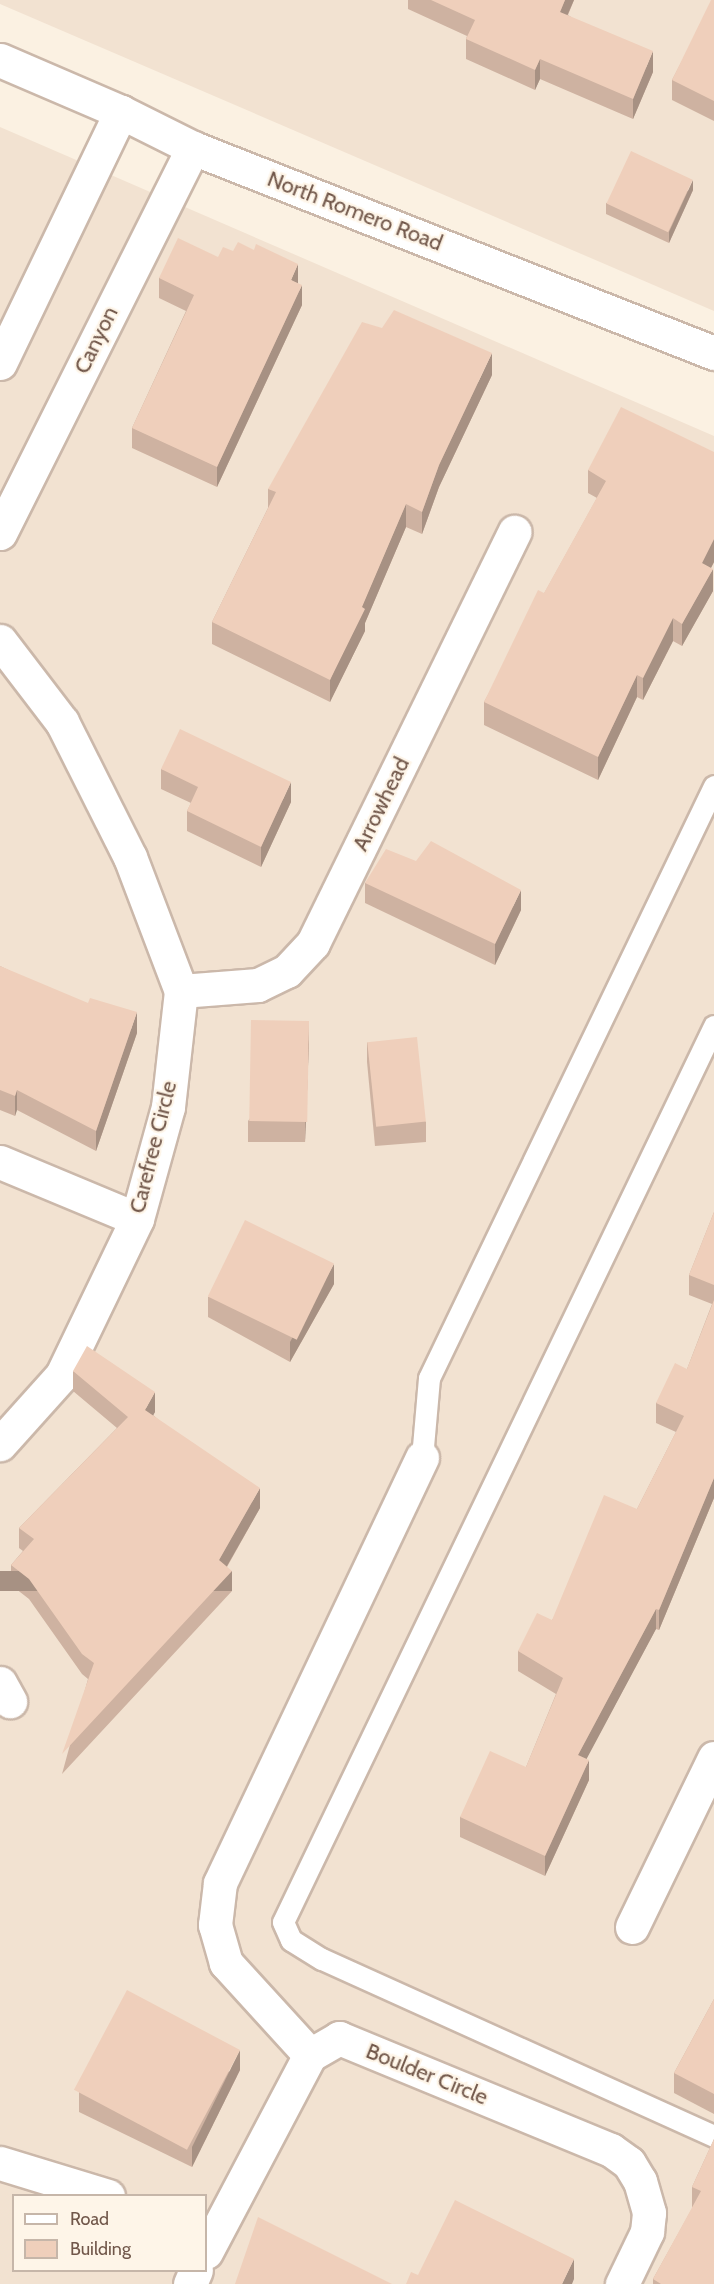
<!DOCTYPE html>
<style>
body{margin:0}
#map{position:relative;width:714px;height:2284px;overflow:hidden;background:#fbf1e2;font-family:Cabin,sans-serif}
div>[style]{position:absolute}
.residential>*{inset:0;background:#f2e2d1}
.roads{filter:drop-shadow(2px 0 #cbb8aa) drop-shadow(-2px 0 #cbb8aa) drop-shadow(0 2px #cbb8aa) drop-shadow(0 -2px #cbb8aa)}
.service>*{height:21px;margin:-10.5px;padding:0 10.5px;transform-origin:10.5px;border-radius:10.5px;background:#fff}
.minor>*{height:33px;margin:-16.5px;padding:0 16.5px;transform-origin:16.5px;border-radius:16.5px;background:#fff}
.tertiary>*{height:33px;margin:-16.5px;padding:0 16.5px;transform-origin:16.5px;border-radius:16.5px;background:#fff}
.wall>*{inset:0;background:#ceb2a1}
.shaded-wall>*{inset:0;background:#a79183;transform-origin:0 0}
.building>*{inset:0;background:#efcfbb;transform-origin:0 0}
span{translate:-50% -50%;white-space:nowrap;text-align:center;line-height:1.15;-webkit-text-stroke:4.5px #fef5e8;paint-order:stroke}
.street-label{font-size:22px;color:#71574a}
.legend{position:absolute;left:12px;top:2194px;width:195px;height:78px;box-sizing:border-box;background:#fef5e8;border:2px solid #c6b6a9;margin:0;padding:8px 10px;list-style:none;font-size:18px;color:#71574a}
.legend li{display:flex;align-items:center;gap:12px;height:30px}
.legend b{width:30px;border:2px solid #c6b6a9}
</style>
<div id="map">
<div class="residential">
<i style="clip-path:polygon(0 0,714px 0,714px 311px,0 4px)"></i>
<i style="clip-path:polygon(evenodd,0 127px,714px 436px,714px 2284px,0 2284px,0 127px,14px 2196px,206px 2196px,206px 2270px,14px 2270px,14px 2196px)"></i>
</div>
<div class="roads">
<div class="service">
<i style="left:714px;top:1026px;width:994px;rotate:115.69deg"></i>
<i style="left:283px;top:1922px;width:20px;rotate:66deg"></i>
<i style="left:291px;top:1940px;width:36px;rotate:32deg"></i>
<i style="left:322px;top:1959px;width:430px;rotate:24.3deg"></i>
<i style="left:422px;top:1458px;width:80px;rotate:-85deg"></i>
<i style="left:429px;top:1378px;width:657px;rotate:-64.29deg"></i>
</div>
<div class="minor">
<i style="left:0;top:363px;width:279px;rotate:-64.3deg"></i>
<i style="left:0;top:533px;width:431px;rotate:-63.4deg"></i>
<i style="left:0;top:641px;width:102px;rotate:52.6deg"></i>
<i style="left:62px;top:722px;width:151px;rotate:63.3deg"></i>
<i style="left:130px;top:857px;width:143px;rotate:69.2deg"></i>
<i style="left:181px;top:991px;width:117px;rotate:96.4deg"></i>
<i style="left:168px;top:1107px;width:116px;rotate:105.5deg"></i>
<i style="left:137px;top:1219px;width:173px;rotate:115.7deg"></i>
<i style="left:62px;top:1375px;width:93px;rotate:131.9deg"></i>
<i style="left:181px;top:991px;width:77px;rotate:-4.5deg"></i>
<i style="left:258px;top:985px;width:32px;rotate:-26deg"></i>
<i style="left:287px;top:971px;width:38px;rotate:-47deg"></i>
<i style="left:313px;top:943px;width:458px;rotate:-63.9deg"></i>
<i style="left:0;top:1162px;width:148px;rotate:22.6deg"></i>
<i style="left:0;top:1683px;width:21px;rotate:61deg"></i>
<i style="left:632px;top:1927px;width:188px;rotate:-64.1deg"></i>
<i style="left:310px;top:2055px;width:125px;rotate:-132.4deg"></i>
<i style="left:226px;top:1963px;width:40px;rotate:-106deg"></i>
<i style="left:215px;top:1925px;width:42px;rotate:-83.2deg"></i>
<i style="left:220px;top:1883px;width:471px;rotate:-64.6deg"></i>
<i style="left:0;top:2163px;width:113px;rotate:17deg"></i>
<i style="left:206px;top:2252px;width:223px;rotate:-62.2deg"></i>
<i style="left:310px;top:2055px;width:34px;rotate:-30deg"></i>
<i style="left:339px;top:2038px;width:294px;rotate:22.4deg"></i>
<i style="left:611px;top:2150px;width:22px;rotate:36deg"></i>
<i style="left:629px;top:2163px;width:21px;rotate:59deg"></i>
<i style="left:640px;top:2181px;width:33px;rotate:74deg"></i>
<i style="left:649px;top:2213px;width:19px;rotate:96deg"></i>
<i style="left:647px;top:2232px;width:58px;rotate:115.7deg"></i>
<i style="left:190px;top:2284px;width:15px;rotate:-67deg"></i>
</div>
<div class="tertiary">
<i style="left:0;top:60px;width:132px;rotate:23.3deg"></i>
<i style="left:121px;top:112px;width:80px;rotate:26.6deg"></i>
<i style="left:193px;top:148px;width:560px;rotate:21.48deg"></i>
</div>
</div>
<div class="wall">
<i style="clip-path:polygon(408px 0,574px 0,568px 15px,653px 72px,633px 119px,540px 79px,535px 90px,466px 59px,466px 39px,467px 36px,408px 9px)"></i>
<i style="clip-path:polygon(714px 0,714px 121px,672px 100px,672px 80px)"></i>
<i style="clip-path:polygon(693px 190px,669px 243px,606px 214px,606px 203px)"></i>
<i style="clip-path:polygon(218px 257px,298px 283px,302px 305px,217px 487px,132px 448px,132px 428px,186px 311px,159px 298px,159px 278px)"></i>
<i style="clip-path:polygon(492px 375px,439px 487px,422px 534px,406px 527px,365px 623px,365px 631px,330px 702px,212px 644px,212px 622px,268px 508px,268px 489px)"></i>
<i style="clip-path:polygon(714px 452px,714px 562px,711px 568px,713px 591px,682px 646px,673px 641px,643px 700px,637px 697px,598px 780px,484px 725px,484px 702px,597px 498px,588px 493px,588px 470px)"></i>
<i style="clip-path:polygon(161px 769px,291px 802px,261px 867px,187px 831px,187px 811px,191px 803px,161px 789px)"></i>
<i style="clip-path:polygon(416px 861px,521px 910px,495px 965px,365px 903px,365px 883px)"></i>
<i style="clip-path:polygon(0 966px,137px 1033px,96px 1151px,17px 1110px,15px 1116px,0 1110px)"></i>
<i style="clip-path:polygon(309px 1041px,305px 1142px,248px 1142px,248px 1121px)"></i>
<i style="clip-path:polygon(367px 1042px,426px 1122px,426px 1142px,375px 1146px,367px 1062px)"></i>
<i style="clip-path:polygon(714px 1212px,714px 1498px,659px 1630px,656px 1629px,586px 1759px,589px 1780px,545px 1876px,460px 1837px,460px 1817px,526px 1767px,556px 1694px,518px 1671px,518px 1651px,552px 1620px,637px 1509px,676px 1432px,656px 1423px,656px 1403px,687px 1369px,712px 1304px,689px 1295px,689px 1275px)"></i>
<i style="clip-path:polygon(334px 1284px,290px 1362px,208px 1317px,208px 1297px)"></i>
<i style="clip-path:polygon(73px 1371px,155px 1412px,153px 1415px,260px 1508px,227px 1567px,232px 1591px,62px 1774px,88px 1679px,82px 1674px,29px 1599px,11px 1585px,11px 1565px,23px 1551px,19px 1548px,19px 1528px,117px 1428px,73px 1391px)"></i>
<i style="clip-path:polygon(714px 1999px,714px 2114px,674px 2093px,674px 2073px)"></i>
<i style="clip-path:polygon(240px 2070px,192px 2167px,79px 2112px,79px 2092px)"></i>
<i style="clip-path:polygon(714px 2139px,714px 2284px,653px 2284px,653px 2279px,693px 2207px,692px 2207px,692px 2187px)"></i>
</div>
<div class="shaded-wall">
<i style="clip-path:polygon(565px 0,574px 0,560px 32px,560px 12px)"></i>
<i style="clip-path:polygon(653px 51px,653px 72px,633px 119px,633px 99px)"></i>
<i style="clip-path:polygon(540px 59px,540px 79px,535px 90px,535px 70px)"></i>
<i style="clip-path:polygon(693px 180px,693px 190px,669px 243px,669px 232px)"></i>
<i style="clip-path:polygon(298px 264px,298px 285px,291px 280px)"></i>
<i style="clip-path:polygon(302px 285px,302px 305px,217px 487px,217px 467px)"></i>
<i style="clip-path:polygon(492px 353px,492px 375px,439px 487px,422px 534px,422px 512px,439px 465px)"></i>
<i style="clip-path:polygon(406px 504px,406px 527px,365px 623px,365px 631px,330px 702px,330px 680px)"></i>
<i style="clip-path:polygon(714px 539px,714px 562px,702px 585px,702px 563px)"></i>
<i style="clip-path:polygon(713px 569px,713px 591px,682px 646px,682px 624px)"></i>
<i style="clip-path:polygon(673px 618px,673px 641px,643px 700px,643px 678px)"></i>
<i style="clip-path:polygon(637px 675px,637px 697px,598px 780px,598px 757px)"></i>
<i style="clip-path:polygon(291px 782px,291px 802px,261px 867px,261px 847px)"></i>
<i style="clip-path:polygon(521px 890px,521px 910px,495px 965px,495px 944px)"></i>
<i style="clip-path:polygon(137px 1012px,137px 1033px,96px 1151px,96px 1131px)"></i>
<i style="clip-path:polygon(309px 1021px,309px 1041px,305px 1142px,305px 1122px)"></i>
<i style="clip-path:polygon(17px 1090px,17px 1110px,15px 1116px,15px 1096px)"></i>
<i style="clip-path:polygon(334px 1264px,334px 1284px,290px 1362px,290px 1342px)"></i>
<i style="clip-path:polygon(155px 1392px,155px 1412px,145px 1430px,145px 1410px)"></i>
<i style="clip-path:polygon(714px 1478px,714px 1498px,659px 1630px,659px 1610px)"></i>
<i style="clip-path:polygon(260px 1488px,260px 1508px,219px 1580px,219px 1560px)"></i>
<i style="left:232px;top:1571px;width:20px;height:250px;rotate:90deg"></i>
<i style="clip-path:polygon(656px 1609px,656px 1629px,578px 1775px,578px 1755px)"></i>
<i style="clip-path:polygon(589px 1760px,589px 1780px,545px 1876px,545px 1856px)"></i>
<i style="clip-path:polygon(240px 2050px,240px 2070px,192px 2167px,192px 2147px)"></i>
<i style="clip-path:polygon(574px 2259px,574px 2279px,572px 2284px,562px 2284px)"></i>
</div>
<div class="building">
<i style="clip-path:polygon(431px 0,565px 0,560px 12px,653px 51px,633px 99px,540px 59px,535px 70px,466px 39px,475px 20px)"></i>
<i style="clip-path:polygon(711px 0,714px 0,714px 101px,672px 80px)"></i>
<i style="left:631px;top:151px;width:68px;height:58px;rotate:25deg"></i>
<i style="clip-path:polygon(178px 238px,218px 257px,223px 247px,233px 251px,238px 242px,254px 250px,256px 244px,298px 264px,291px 280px,302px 285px,217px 467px,132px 428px,194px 295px,159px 278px)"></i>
<i style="clip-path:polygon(394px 310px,492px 353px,439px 465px,422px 512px,406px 504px,362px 607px,365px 609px,330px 680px,212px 622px,276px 492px,268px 489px,362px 322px,382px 328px)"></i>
<i style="clip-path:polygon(621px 407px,714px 452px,714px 539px,702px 563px,713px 569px,682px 624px,673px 618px,643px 678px,637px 675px,598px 757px,484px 702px,538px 590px,544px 593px,606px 481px,588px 470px)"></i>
<i style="clip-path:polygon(180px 729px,291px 782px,261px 847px,187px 811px,198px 787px,161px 769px)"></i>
<i style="clip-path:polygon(431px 841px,521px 890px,495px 944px,365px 883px,386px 849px,416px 861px)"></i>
<i style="clip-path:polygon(0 966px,88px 1003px,90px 998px,137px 1012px,96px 1131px,17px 1090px,15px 1096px,0 1090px)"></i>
<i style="left:251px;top:1020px;width:58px;height:101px;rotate:1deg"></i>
<i style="left:417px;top:1037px;width:85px;height:50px;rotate:84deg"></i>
<i style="clip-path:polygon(714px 1212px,714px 1285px,689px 1275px)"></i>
<i style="left:245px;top:1220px;width:99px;height:85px;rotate:26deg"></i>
<i style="clip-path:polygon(714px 1300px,714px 1478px,659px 1610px,656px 1609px,578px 1755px,589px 1760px,545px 1856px,460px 1817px,490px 1751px,526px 1767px,563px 1678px,518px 1651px,537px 1613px,552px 1620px,604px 1495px,637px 1509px,684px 1416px,656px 1403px,675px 1363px,687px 1369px)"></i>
<i style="clip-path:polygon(87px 1346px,155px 1392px,145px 1410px,260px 1488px,219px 1560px,232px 1571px,62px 1754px,94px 1663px,82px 1654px,29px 1579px,11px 1565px,34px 1539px,19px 1528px,128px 1417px,73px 1371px)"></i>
<i style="left:127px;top:1990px;width:128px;height:113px;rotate:28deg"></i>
<i style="clip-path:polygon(714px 1999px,714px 2094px,674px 2073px)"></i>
<i style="clip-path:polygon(714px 2139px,714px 2284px,661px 2284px,653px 2279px,701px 2191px,692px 2187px)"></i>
<i style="clip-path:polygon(455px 2200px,574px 2259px,562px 2284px,406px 2284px,411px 2272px,418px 2275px)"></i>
<i style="clip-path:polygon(258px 2217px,392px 2284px,235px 2284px)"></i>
</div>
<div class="street-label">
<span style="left:355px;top:211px;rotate:21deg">North Romero Road</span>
<span style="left:96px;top:340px;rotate:-64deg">Canyon</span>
<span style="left:381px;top:804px;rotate:-64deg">Arrowhead</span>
<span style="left:153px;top:1147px;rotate:-76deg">Carefree Circle</span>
<span style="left:427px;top:2074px;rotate:22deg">Boulder Circle</span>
</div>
<ul class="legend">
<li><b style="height:8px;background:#fff"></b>Road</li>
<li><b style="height:16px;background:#efcfbb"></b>Building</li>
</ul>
</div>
